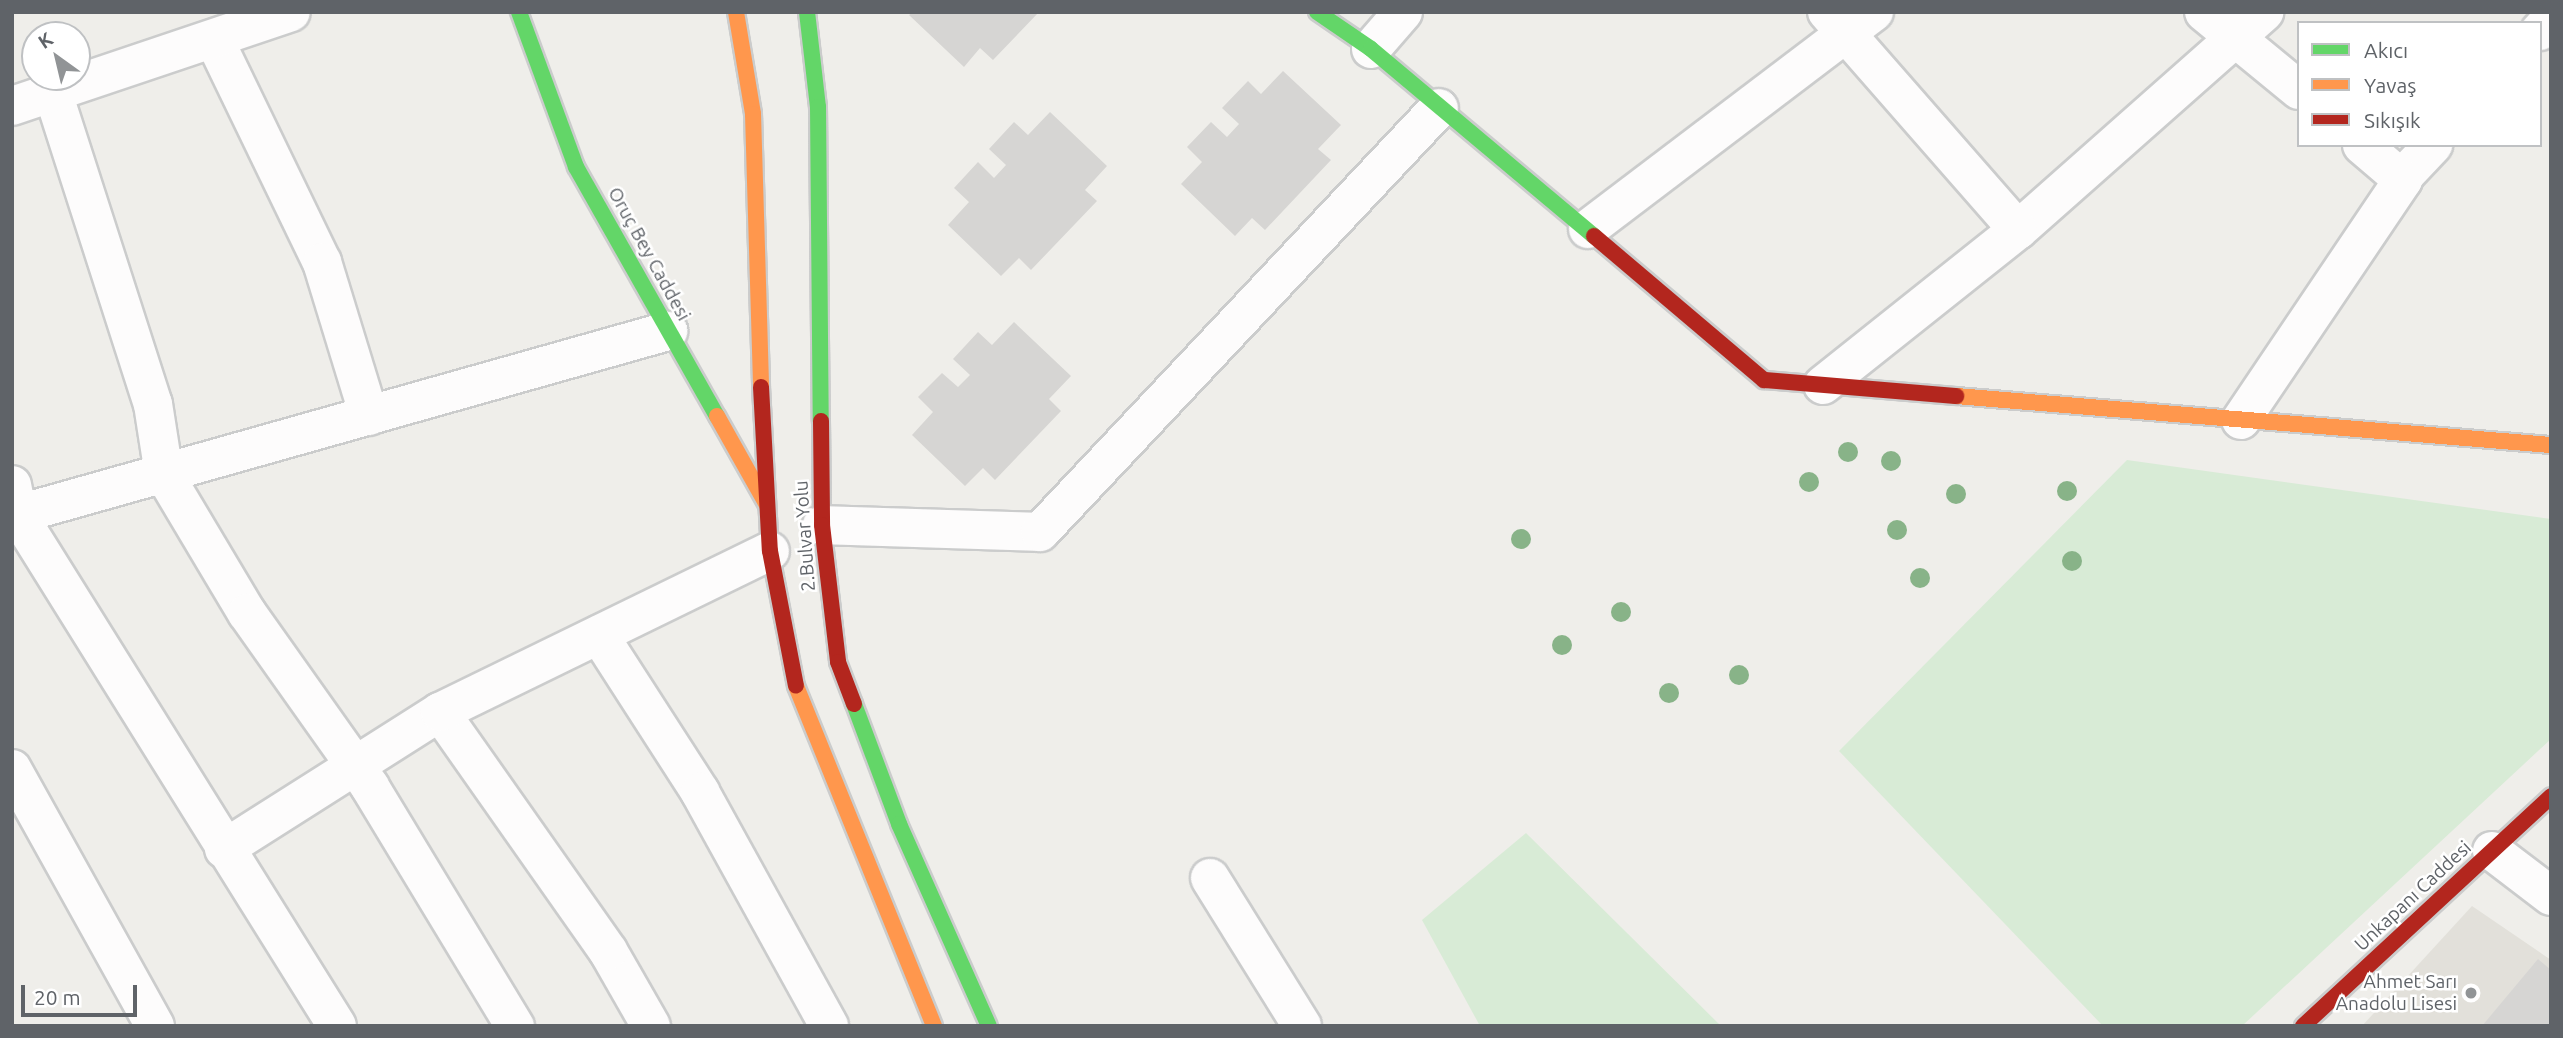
<!DOCTYPE html>
<meta charset="utf-8">
<style>
body{margin:0}
#map{position:relative;width:2563px;height:1038px;overflow:hidden;background:#efeeea;font-family:Ubuntu,sans-serif}
div>[style]{position:absolute}
.education>*{inset:0;background:#e2e0da}
.green>*{inset:0;background:#d8ebd6}
.building>*{inset:0;background:#d6d5d3}
.roads{filter:drop-shadow(2px 0 #cbcccc) drop-shadow(-2px 0 #cbcccc) drop-shadow(0 2px #cbcccc) drop-shadow(0 -2px #cbcccc)}
.street>*{height:38px;margin:-19px;padding:0 19px;transform-origin:19px;border-radius:19px;background:#fdfcfc}
.fast>*{height:16px;margin:-8px;padding:0 8px;transform-origin:8px;border-radius:8px;background:#63d668}
.slow>*{height:16px;margin:-8px;padding:0 8px;transform-origin:8px;border-radius:8px;background:#ff974d}
.jam>*{height:16px;margin:-8px;padding:0 8px;transform-origin:8px;border-radius:8px;background:#b3261e}
.trees>*{width:20px;height:20px;margin:-10px;border-radius:50%;background:#88b388}
.dots>*{width:19px;height:19px;translate:-50% -50%;box-sizing:border-box;border:4px solid #fff;border-radius:50%}
span{translate:-50% -50%;white-space:nowrap;text-align:center;line-height:1.15;-webkit-text-stroke:5px #fff;paint-order:stroke}
.street-label{font-size:19px;color:#5f6368}
.poi-label{font-size:19px;color:#5f6368}
.right{translate:-100% -50%;text-align:right}
.frame{position:absolute;inset:0;border:14px solid #5f6368;pointer-events:none}
.legend{position:absolute;left:2297px;top:21px;width:245px;height:126px;box-sizing:border-box;background:#fff;border:2px solid #bfc1c3;margin:0;padding:9px 12px;list-style:none;font-size:21px;color:#5f6368}
.legend li{display:flex;align-items:center;gap:14px;height:35px}
.legend b{width:35px;border:2px solid #bfc1c3}
.north{position:absolute;left:21px;top:21px;width:70px;height:70px;box-sizing:border-box;background:#fff;border:2px solid #bfc1c3;border-radius:50%;rotate:326deg;font-size:19px;font-weight:700;line-height:28px;text-align:center;color:#5f6368}
.north::after{content:'';display:block;margin:auto;width:24px;height:32px;background:#919496;clip-path:polygon(50% 0,100% 100%,50% 72%,0 100%)}
.scale{position:absolute;left:21px;top:985px;width:116px;height:32px;box-sizing:border-box;border:4px solid #5f6368;border-top:0;padding-left:9px;font-size:21px;line-height:24px;white-space:nowrap;color:#5f6368;-webkit-text-stroke:5px #fff;paint-order:stroke}
</style>
<div id="map">
<div class="education">
<i style="clip-path:polygon(2472px 906px,2551px 960px,2551px 1026px,2362px 1026px)"></i>
</div>
<div class="green">
<i style="clip-path:polygon(2127px 460px,2551px 519px,2551px 739px,2242px 1026px,2103px 1026px,1839px 751px)"></i>
<i style="clip-path:polygon(1526px 833px,1721px 1026px,1480px 1026px,1422px 920px)"></i>
</div>
<div class="building">
<i style="clip-path:polygon(913px 12px,1039px 12px,993px 60px,980px 48px,964px 67px,909px 15px)"></i>
<i style="clip-path:polygon(1283px 71px,1341px 125px,1318px 149px,1331px 160px,1265px 230px,1252px 218px,1235px 236px,1181px 184px,1202px 162px,1187px 147px,1211px 122px,1227px 137px,1239px 124px,1222px 108px,1248px 81px,1261px 94px)"></i>
<i style="clip-path:polygon(1050px 112px,1107px 166px,1085px 190px,1097px 201px,1031px 270px,1019px 258px,1001px 276px,948px 225px,969px 202px,954px 188px,978px 162px,994px 178px,1006px 165px,989px 149px,1014px 122px,1028px 135px)"></i>
<i style="clip-path:polygon(1014px 322px,1071px 376px,1049px 399px,1061px 411px,995px 480px,983px 468px,965px 486px,912px 435px,933px 412px,918px 397px,942px 373px,958px 387px,970px 375px,953px 359px,978px 332px,992px 345px)"></i>
<i style="clip-path:polygon(2538px 959px,2551px 970px,2551px 1026px,2482px 1026px)"></i>
</div>
<div class="roads">
<div class="street">
<i style="left:2204px;top:12px;width:123px;rotate:39.4deg"></i>
<i style="left:2540px;top:31px;width:16px;rotate:-47deg"></i>
<i style="left:214px;top:39px;width:248px;rotate:64.2deg"></i>
<i style="left:322px;top:262px;width:161px;rotate:73deg"></i>
<i style="left:1371px;top:49px;width:49px;rotate:-49.1deg"></i>
<i style="left:53px;top:93px;width:327px;rotate:72.2deg"></i>
<i style="left:153px;top:404px;width:71px;rotate:81.1deg"></i>
<i style="left:164px;top:474px;width:162px;rotate:59.2deg"></i>
<i style="left:247px;top:613px;width:213px;rotate:54.7deg"></i>
<i style="left:370px;top:787px;width:280px;rotate:58.8deg"></i>
<i style="left:12px;top:106px;width:294px;rotate:-18.6deg"></i>
<i style="left:2401px;top:179px;width:47px;rotate:-46.7deg"></i>
<i style="left:1588px;top:229px;width:359px;rotate:-37.2deg"></i>
<i style="left:2018px;top:230px;width:329px;rotate:-41.5deg"></i>
<i style="left:1823px;top:385px;width:249px;rotate:-38.5deg"></i>
<i style="left:2018px;top:230px;width:290px;rotate:-131.2deg"></i>
<i style="left:2241px;top:420px;width:290px;rotate:-56deg"></i>
<i style="left:2403px;top:180px;width:54px;rotate:-139.5deg"></i>
<i style="left:12px;top:485px;width:31px;rotate:79deg"></i>
<i style="left:18px;top:515px;width:602px;rotate:58.02deg"></i>
<i style="left:12px;top:516px;width:682px;rotate:-15.75deg"></i>
<i style="left:822px;top:525px;width:218px;rotate:1.8deg"></i>
<i style="left:1040px;top:532px;width:582px;rotate:-46.74deg"></i>
<i style="left:599px;top:635px;width:187px;rotate:57.2deg"></i>
<i style="left:700px;top:792px;width:267px;rotate:61.1deg"></i>
<i style="left:12px;top:769px;width:294px;rotate:60.9deg"></i>
<i style="left:224px;top:849px;width:256px;rotate:-32.4deg"></i>
<i style="left:2492px;top:851px;width:74px;rotate:37.3deg"></i>
<i style="left:1210px;top:878px;width:174px;rotate:58.1deg"></i>
<i style="left:651px;top:1026px;width:86px;rotate:-119.8deg"></i>
<i style="left:608px;top:951px;width:292px;rotate:-125.1deg"></i>
<i style="left:440px;top:712px;width:367px;rotate:-26deg"></i>
</div>
<div class="fast">
<i style="left:519px;top:12px;width:165px;rotate:69.8deg"></i>
<i style="left:576px;top:167px;width:286px;rotate:60.5deg"></i>
<i style="left:807px;top:12px;width:96px;rotate:83.4deg"></i>
<i style="left:818px;top:107px;width:314px;rotate:89.5deg"></i>
<i style="left:1317px;top:12px;width:65px;rotate:34.4deg"></i>
<i style="left:1371px;top:49px;width:291px;rotate:40deg"></i>
<i style="left:854px;top:704px;width:128px;rotate:69.4deg"></i>
<i style="left:899px;top:824px;width:221px;rotate:66deg"></i>
</div>
<div class="slow">
<i style="left:736px;top:12px;width:103px;rotate:80.5deg"></i>
<i style="left:753px;top:114px;width:273px;rotate:88.3deg"></i>
<i style="left:1956px;top:396px;width:597px;rotate:4.71deg"></i>
<i style="left:717px;top:416px;width:102px;rotate:60.7deg"></i>
<i style="left:796px;top:686px;width:367px;rotate:67.9deg"></i>
</div>
<div class="jam">
<i style="left:1594px;top:236px;width:223px;rotate:40.3deg"></i>
<i style="left:1764px;top:380px;width:193px;rotate:4.8deg"></i>
<i style="left:761px;top:387px;width:164px;rotate:86.9deg"></i>
<i style="left:770px;top:551px;width:137px;rotate:79.1deg"></i>
<i style="left:821px;top:421px;width:104px;rotate:89.4deg"></i>
<i style="left:822px;top:525px;width:138px;rotate:83.3deg"></i>
<i style="left:838px;top:662px;width:45px;rotate:69.1deg"></i>
<i style="left:2303px;top:1026px;width:338px;rotate:-42.8deg"></i>
</div>
</div>
<div class="trees">
<i style="left:1848px;top:452px"></i>
<i style="left:1891px;top:461px"></i>
<i style="left:1809px;top:482px"></i>
<i style="left:2067px;top:491px"></i>
<i style="left:1956px;top:494px"></i>
<i style="left:1897px;top:530px"></i>
<i style="left:1521px;top:539px"></i>
<i style="left:2072px;top:561px"></i>
<i style="left:1920px;top:578px"></i>
<i style="left:1621px;top:612px"></i>
<i style="left:1562px;top:645px"></i>
<i style="left:1739px;top:675px"></i>
<i style="left:1669px;top:693px"></i>
</div>
<div class="dots">
<i style="left:2471px;top:993px;background:#919496"></i>
</div>
<div class="street-label">
<span style="left:649px;top:254px;rotate:61deg">Oruç Bey Caddesi</span>
<span style="left:805px;top:536px;rotate:-94deg">2.Bulvar Yolu</span>
<span style="left:2413px;top:896px;rotate:-43deg">Unkapanı Caddesi</span>
</div>
<div class="poi-label">
<span class="right" style="left:2457px;top:993px">Ahmet Sarı<br>Anadolu Lisesi</span>
</div>
<div class="frame"></div>
<ul class="legend">
<li><b style="height:9px;background:#63d668"></b>Akıcı</li>
<li><b style="height:9px;background:#ff974d"></b>Yavaş</li>
<li><b style="height:9px;background:#b3261e"></b>Sıkışık</li>
</ul>
<div class="north">K</div>
<div class="scale">20 m</div>
</div>
